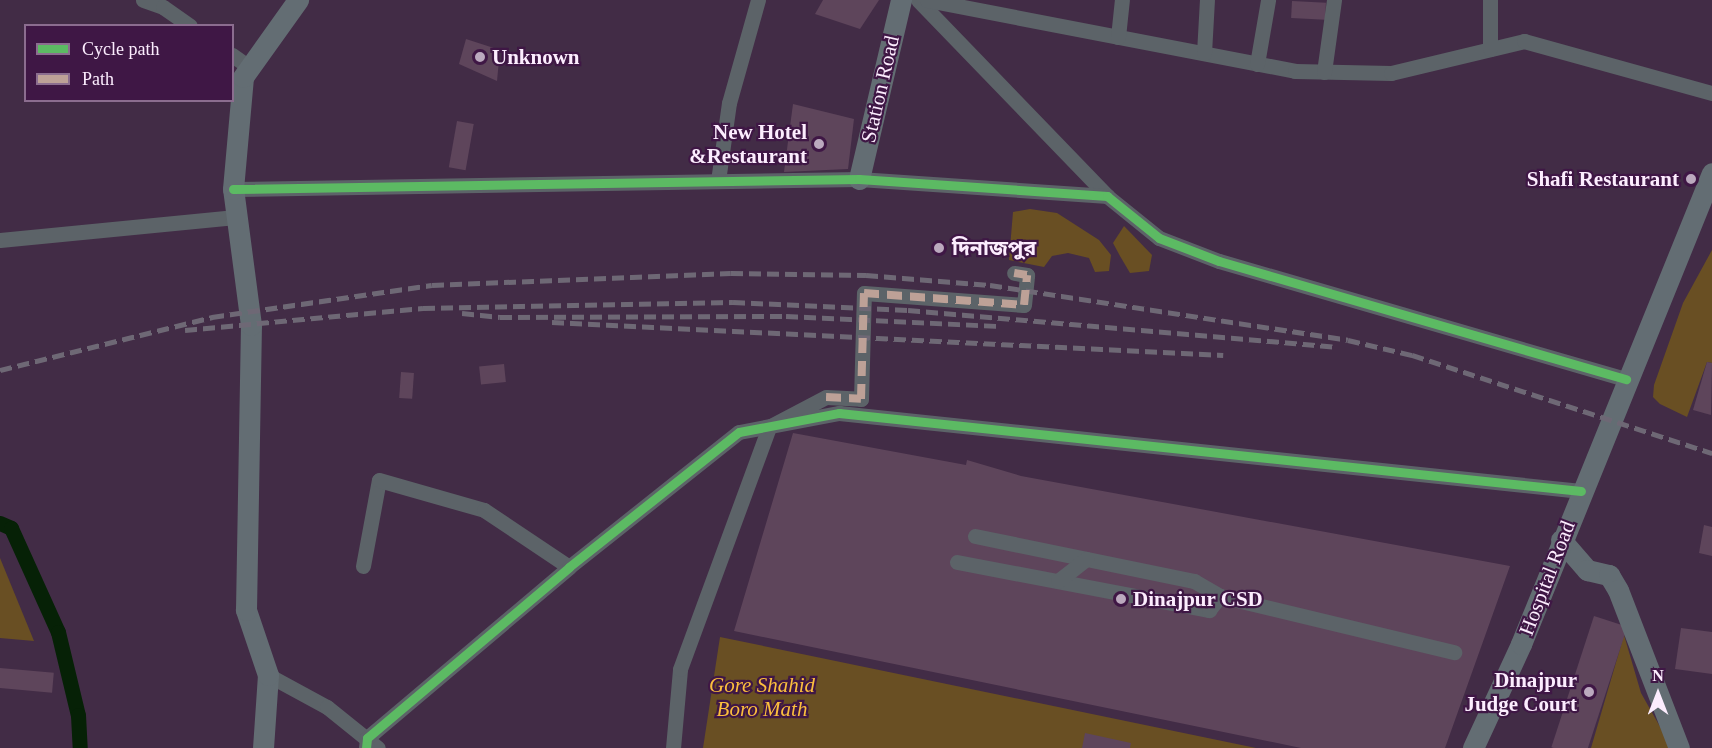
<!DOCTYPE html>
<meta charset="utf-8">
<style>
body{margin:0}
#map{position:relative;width:1712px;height:748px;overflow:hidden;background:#422c46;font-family:"Times New Roman","Noto Sans Bengali",serif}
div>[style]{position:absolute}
.green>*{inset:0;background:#694f23}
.canal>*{height:15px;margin:-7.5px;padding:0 7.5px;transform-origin:7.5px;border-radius:7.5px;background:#062106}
.building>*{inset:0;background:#5e455b;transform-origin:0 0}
.street>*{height:15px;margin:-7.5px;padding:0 7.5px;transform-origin:7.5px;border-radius:7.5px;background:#5c6368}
.secondary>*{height:21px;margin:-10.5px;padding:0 10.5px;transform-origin:10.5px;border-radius:10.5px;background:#636d73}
.rail>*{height:4.5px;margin-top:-2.25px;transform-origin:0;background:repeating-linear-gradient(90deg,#6e6875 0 12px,transparent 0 18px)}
.quiet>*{height:8px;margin-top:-4px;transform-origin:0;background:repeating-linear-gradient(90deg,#bda197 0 15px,transparent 0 23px)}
.cycleway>*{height:9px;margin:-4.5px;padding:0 4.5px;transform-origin:4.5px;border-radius:4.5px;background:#5cba63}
.dots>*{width:16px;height:16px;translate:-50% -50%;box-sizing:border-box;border:3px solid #3f1745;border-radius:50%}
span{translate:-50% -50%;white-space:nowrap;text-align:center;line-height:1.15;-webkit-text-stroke:4.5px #3f1745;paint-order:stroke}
.poi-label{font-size:21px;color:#fcedfe;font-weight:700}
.left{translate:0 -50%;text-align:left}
.right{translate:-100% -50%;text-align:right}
.street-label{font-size:21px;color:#fcedfe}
.park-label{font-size:21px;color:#fcbf3d;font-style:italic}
.legend{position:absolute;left:24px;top:24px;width:210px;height:78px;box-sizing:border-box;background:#3f1745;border:2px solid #8b6d8f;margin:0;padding:8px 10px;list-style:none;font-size:18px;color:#fcedfe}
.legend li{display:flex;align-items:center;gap:12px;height:30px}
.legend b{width:30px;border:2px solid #8b6d8f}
.north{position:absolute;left:1628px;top:664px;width:60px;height:60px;-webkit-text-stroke:4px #3f1745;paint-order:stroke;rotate:0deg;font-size:16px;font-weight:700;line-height:24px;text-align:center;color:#fcedfe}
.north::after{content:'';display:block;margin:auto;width:21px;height:27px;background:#fcedfe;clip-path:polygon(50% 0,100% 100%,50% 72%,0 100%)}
</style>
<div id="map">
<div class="green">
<i style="clip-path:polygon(1030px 209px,1057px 213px,1099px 240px,1111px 255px,1109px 271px,1095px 272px,1089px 258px,1068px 253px,1052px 256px,1044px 267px,1009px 260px,1013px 212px)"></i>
<i style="clip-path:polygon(1124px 226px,1152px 255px,1149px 271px,1130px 273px,1120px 256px,1113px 243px)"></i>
<i style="clip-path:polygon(1712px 250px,1712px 363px,1707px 362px,1687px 417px,1660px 404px,1653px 397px,1654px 385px,1683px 303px)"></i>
<i style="clip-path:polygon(0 558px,34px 641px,0 638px)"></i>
<i style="clip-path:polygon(1624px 635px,1641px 693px,1672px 748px,1591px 748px)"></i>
<i style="clip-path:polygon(720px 637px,1256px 748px,703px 748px)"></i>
</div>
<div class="canal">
<i style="left:0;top:523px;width:12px;rotate:24deg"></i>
<i style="left:11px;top:528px;width:114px;rotate:65.7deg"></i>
<i style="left:58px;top:632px;width:85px;rotate:76.5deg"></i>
<i style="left:78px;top:715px;width:33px;rotate:87deg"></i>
</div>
<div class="building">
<i style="clip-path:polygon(823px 0,879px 0,860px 29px,815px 14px)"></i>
<i style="left:1292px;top:1px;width:34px;height:17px;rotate:3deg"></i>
<i style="clip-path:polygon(466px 39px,500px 50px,497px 81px,459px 64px)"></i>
<i style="clip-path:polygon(793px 104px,854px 119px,848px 169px,784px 172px)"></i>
<i style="left:457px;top:121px;width:17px;height:47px;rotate:10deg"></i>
<i style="clip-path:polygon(1707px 362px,1712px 363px,1711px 415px,1693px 410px)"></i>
<i style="left:504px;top:364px;width:18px;height:25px;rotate:84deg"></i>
<i style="left:401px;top:372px;width:13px;height:26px;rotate:4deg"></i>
<i style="clip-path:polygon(793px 433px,966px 465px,967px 460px,1021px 476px,1510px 566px,1445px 748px,1301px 748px,734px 631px)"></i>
<i style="clip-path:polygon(1704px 525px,1712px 527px,1712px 556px,1699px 553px)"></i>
<i style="left:1594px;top:616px;width:35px;height:138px;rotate:18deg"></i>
<i style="clip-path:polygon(1681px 628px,1712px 632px,1712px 674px,1675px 669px)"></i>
<i style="left:0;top:668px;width:54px;height:20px;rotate:5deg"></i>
<i style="clip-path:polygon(1085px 733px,1131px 743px,1130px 748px,1082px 748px)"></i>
</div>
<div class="street">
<i style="left:143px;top:0;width:21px;rotate:19deg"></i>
<i style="left:163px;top:7px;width:33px;rotate:35deg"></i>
<i style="left:918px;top:0;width:272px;rotate:46deg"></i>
<i style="left:927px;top:0;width:375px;rotate:10.9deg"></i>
<i style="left:1295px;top:71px;width:96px;rotate:1.2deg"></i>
<i style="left:1391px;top:73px;width:137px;rotate:-13.5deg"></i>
<i style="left:1524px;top:41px;width:195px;rotate:15.5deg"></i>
<i style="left:1490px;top:0;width:49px;rotate:90deg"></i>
<i style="left:1118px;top:37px;width:37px;rotate:-84deg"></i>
<i style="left:1204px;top:53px;width:53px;rotate:-86.8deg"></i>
<i style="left:232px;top:55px;width:21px;rotate:35deg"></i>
<i style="left:1257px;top:64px;width:65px;rotate:-80.2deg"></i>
<i style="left:1324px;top:72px;width:73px;rotate:-82.1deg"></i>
<i style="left:718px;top:181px;width:79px;rotate:-82deg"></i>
<i style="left:729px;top:103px;width:107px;rotate:-74.3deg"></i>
<i style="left:233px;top:189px;width:626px;rotate:-0.92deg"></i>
<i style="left:859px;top:179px;width:249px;rotate:3.9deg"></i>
<i style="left:1107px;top:196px;width:67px;rotate:38.9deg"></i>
<i style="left:1159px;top:238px;width:64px;rotate:21deg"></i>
<i style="left:1219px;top:261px;width:424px;rotate:16.2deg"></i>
<i style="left:0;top:240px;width:234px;rotate:-5.6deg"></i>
<i style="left:975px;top:536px;width:224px;rotate:11.6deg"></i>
<i style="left:1194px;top:581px;width:30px;rotate:30deg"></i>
<i style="left:1220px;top:596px;width:241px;rotate:13.5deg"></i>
<i style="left:957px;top:562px;width:257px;rotate:10.8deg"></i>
<i style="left:1209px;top:610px;width:18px;rotate:-52deg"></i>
<i style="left:363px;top:566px;width:87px;rotate:-79.5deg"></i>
<i style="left:379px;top:480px;width:109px;rotate:15.9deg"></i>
<i style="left:484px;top:510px;width:102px;rotate:33.8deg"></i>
<i style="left:1058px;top:581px;width:36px;rotate:-38deg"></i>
<i style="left:268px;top:675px;width:67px;rotate:28.5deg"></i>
<i style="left:327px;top:707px;width:65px;rotate:38.8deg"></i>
<i style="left:366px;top:748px;width:10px;rotate:-84deg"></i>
<i style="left:367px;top:738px;width:265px;rotate:-40.2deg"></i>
<i style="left:569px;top:567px;width:217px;rotate:-38.5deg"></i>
<i style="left:739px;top:432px;width:102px;rotate:-10.8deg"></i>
<i style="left:839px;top:413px;width:746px;rotate:6deg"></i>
<i style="left:673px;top:748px;width:79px;rotate:-84.9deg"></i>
<i style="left:680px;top:669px;width:258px;rotate:-69.8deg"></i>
<i style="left:769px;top:427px;width:64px;rotate:-27.8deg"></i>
<i style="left:826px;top:397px;width:35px;rotate:3deg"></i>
<i style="left:861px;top:399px;width:106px;rotate:-88.4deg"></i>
<i style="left:864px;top:293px;width:160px;rotate:4.3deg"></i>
<i style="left:1024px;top:305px;width:30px;rotate:-84deg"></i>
<i style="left:1027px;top:275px;width:13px;rotate:-171deg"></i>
</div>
<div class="secondary">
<i style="left:859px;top:179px;width:184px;rotate:-76.8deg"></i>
<i style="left:1561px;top:540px;width:40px;rotate:49deg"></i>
<i style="left:1587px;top:570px;width:23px;rotate:13deg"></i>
<i style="left:1609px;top:575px;width:17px;rotate:59deg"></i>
<i style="left:1618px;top:590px;width:169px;rotate:68.9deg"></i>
<i style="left:263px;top:748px;width:73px;rotate:-86.1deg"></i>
<i style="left:268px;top:675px;width:69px;rotate:-108.7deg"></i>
<i style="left:246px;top:610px;width:285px;rotate:-89deg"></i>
<i style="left:251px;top:325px;width:137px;rotate:-97.5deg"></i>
<i style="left:233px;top:189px;width:112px;rotate:-84.9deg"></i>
<i style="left:243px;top:77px;width:95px;rotate:-54.5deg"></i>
<i style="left:1473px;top:748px;width:115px;rotate:-65.2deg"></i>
<i style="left:1521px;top:644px;width:508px;rotate:-67.93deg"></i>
</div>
<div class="rail">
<i style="left:462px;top:313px;width:38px;rotate:6deg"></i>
<i style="left:500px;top:317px;width:286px;rotate:-0.2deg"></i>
<i style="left:786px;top:316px;width:215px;rotate:2.7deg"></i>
<i style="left:552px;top:322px;width:672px;rotate:2.82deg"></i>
<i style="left:185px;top:330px;width:239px;rotate:-5.3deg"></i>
<i style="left:423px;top:308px;width:310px;rotate:-1.1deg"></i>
<i style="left:733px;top:302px;width:175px;rotate:2.6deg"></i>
<i style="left:908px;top:310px;width:426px;rotate:4.9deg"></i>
<i style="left:0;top:370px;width:219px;rotate:-14deg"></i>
<i style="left:212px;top:317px;width:222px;rotate:-8.3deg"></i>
<i style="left:432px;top:285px;width:299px;rotate:-2.3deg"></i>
<i style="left:731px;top:273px;width:135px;rotate:0.8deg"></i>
<i style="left:866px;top:275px;width:124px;rotate:4.6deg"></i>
<i style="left:990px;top:285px;width:362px;rotate:8.7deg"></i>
<i style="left:1348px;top:340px;width:66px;rotate:13.2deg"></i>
<i style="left:1412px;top:355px;width:316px;rotate:18.1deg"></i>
</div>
<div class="quiet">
<i style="left:826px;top:397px;width:35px;rotate:3deg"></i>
<i style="left:861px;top:399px;width:106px;rotate:-88.4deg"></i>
<i style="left:864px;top:293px;width:160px;rotate:4.3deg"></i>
<i style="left:1024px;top:305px;width:30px;rotate:-84deg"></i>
<i style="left:1027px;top:275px;width:13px;rotate:-171deg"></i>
</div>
<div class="cycleway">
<i style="left:233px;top:189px;width:626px;rotate:-0.92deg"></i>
<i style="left:859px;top:179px;width:249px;rotate:3.9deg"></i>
<i style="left:1107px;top:196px;width:67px;rotate:38.9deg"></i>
<i style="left:1159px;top:238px;width:64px;rotate:21deg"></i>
<i style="left:1219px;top:261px;width:424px;rotate:16.2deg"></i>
<i style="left:366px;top:748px;width:10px;rotate:-84deg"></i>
<i style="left:367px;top:738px;width:265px;rotate:-40.2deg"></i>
<i style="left:569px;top:567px;width:217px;rotate:-38.5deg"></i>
<i style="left:739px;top:432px;width:102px;rotate:-10.8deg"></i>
<i style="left:839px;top:413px;width:746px;rotate:6deg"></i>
</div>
<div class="dots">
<i style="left:480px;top:57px;background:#bba9be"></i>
<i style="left:819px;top:144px;background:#bba9be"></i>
<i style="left:1691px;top:179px;background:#bba9be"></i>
<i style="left:939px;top:248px;background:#bba9be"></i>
<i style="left:1121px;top:599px;background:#bba9be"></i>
<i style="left:1589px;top:692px;background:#bba9be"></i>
</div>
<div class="poi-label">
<span class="left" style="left:492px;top:57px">Unknown</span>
<span class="right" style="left:807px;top:144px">New Hotel<br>&amp;Restaurant</span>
<span class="right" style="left:1679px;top:179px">Shafi Restaurant</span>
<span class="left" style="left:952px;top:248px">দিনাজপুর</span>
<span class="left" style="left:1133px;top:599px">Dinajpur CSD</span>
<span class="right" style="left:1577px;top:692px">Dinajpur<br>Judge Court</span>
</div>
<div class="street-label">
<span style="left:880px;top:89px;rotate:-77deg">Station Road</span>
<span style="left:1547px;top:578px;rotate:-69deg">Hospital Road</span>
</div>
<div class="park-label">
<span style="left:762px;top:697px">Gore Shahid<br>Boro Math</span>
</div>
<ul class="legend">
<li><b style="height:8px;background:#5cba63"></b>Cycle path</li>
<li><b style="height:8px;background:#bda197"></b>Path</li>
</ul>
<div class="north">N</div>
</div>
